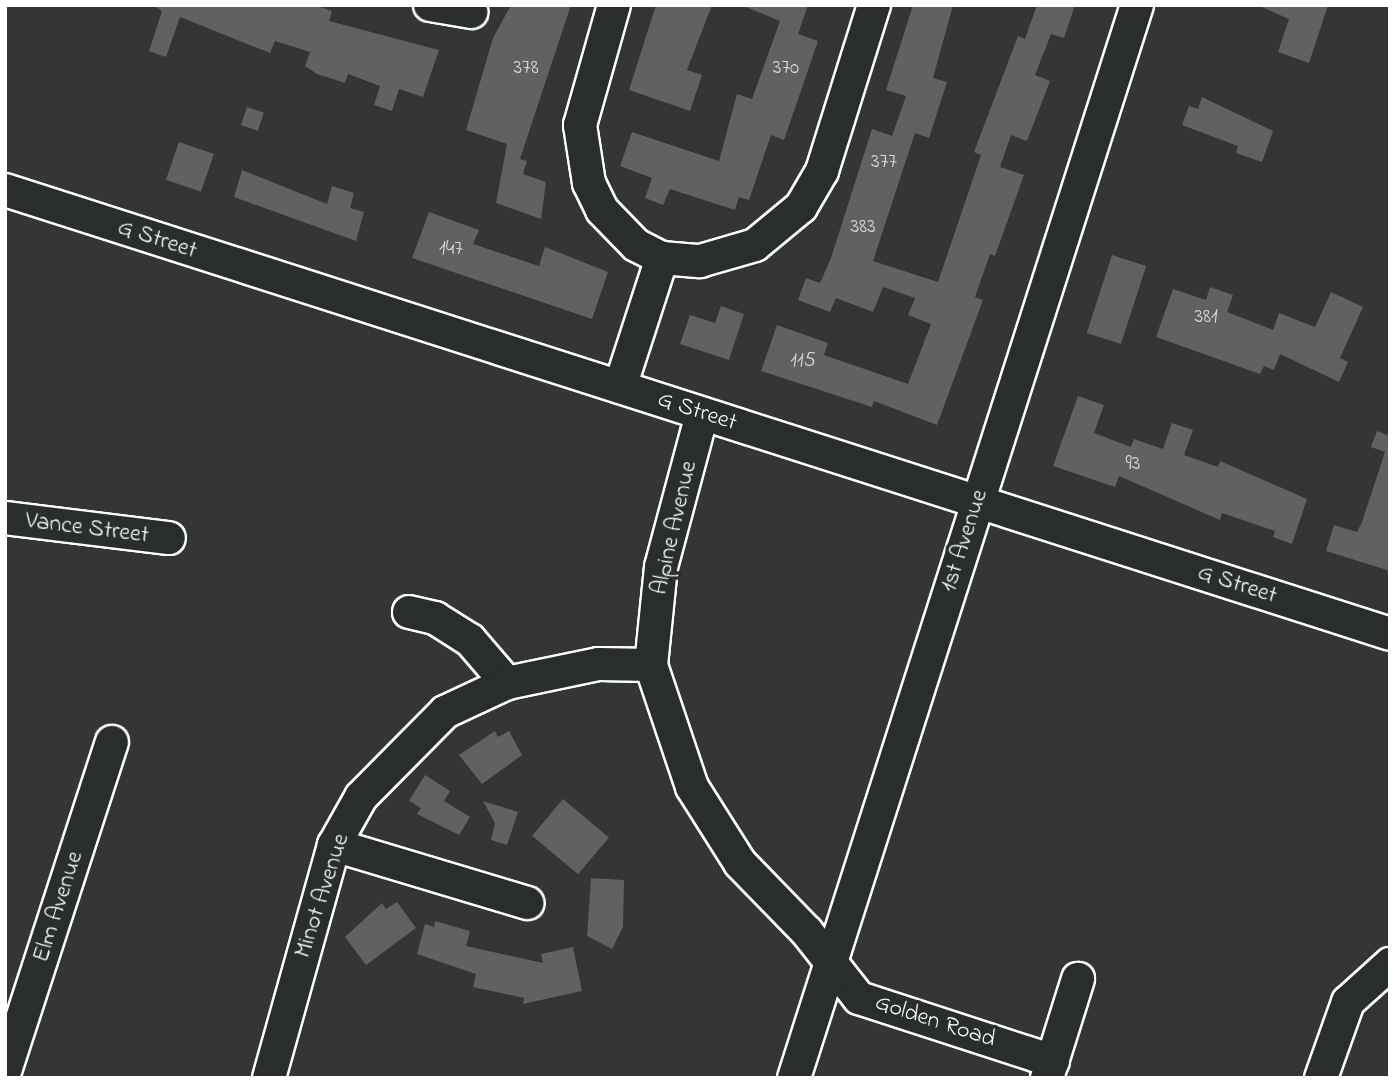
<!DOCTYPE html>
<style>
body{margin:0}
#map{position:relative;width:1395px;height:1083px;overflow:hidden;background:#333536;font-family:"Indie Flower",sans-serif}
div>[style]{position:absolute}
.building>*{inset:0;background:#5f6162;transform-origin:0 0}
.roads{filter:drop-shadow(2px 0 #fff) drop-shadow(-2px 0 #fff) drop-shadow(0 2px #fff) drop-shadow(0 -2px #fff)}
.minor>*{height:32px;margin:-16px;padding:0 16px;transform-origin:16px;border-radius:16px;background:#2a2d2e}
span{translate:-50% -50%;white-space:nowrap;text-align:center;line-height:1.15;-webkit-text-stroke:7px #2a2d2e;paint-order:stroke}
.number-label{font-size:21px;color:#d7d8d8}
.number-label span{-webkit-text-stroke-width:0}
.street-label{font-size:24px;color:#fff}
.frame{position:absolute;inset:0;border:7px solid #fff;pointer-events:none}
</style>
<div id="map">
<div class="building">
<i style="clip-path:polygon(153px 5px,314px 5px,332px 11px,329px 21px,439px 50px,423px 97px,399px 89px,392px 111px,374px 105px,380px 86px,348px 74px,345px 83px,317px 74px,305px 66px,310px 52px,275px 41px,270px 53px,180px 17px,166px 57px,149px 51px,162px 11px)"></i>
<i style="clip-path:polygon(511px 5px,571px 5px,520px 159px,527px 161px,523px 174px,546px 182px,541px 219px,496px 203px,507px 144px,466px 130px,493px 38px)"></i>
<i style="clip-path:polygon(656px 5px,712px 5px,687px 70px,702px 75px,690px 111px,629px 90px)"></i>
<i style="clip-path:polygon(741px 5px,808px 5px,798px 34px,818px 41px,784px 140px,771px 135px,749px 200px,739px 197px,735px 210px,670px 189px,663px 205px,645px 198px,652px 178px,620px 166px,632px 132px,719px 161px,737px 94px,752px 99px,780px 21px)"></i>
<i style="clip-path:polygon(913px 5px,953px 5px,933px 78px,947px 82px,929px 138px,915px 133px,873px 261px,938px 282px,981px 155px,974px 152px,1018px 36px,1025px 39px,1037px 5px,1075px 5px,1064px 38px,1051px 34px,1035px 75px,1050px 81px,1027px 141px,1011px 135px,1000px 167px,1024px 175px,995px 256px,990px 254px,975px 297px,983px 300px,937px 425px,874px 401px,872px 407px,761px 371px,777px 325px,828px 343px,824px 355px,908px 384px,931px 324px,908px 315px,915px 298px,883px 287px,873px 312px,836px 298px,830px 312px,798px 300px,806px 278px,820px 283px,831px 258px,872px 129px,892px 136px,906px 96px,886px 90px)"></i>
<i style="clip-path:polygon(1257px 5px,1328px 5px,1309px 63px,1278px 52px,1289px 19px)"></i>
<i style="clip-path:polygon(1202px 97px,1273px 131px,1262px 162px,1236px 153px,1238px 146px,1182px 125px,1189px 106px,1198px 109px)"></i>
<i style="left:247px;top:107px;width:18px;height:19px;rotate:19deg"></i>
<i style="left:179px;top:142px;width:37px;height:40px;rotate:19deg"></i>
<i style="clip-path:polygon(242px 170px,327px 204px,332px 186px,354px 193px,350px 208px,364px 212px,356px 241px,234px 197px)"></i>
<i style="clip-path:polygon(429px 212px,479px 230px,473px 244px,539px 266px,545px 247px,608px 272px,592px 319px,412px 258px)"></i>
<i style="left:1112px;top:255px;width:36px;height:82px;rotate:18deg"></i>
<i style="clip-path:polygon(1210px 287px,1233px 295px,1227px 312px,1273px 330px,1279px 313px,1315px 327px,1331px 292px,1363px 307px,1340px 358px,1348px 362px,1339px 382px,1280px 354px,1274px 370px,1264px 366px,1260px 374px,1156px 337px,1173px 289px,1206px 300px)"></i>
<i style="clip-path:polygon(721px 306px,744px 314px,729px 360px,680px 344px,690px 315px,715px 323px)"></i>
<i style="clip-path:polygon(1078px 396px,1104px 405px,1094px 433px,1131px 447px,1134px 439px,1163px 449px,1172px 423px,1193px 430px,1184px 455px,1218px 467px,1220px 461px,1307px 499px,1292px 544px,1273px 537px,1275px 531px,1222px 513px,1220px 520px,1119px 476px,1115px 487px,1053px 466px)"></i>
<i style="clip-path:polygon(1377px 431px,1390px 436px,1390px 571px,1326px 551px,1334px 525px,1357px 532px,1362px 522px,1385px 452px,1371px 447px)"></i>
<i style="clip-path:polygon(495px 731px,498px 737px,509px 731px,522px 755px,482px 784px,459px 755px)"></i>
<i style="clip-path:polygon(425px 775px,450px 791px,444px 801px,470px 817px,459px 835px,417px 814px,421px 808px,409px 801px)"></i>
<i style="left:563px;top:799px;width:60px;height:48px;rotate:40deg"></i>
<i style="clip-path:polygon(483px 801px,518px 812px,507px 845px,491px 840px,495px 823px)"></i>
<i style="clip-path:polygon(591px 878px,624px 880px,623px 927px,612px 949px,587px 936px)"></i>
<i style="clip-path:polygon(397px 902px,416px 928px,366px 965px,345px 937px,382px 903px,386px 909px)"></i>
<i style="clip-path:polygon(435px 921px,470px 931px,466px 946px,543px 963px,541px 954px,573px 947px,582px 991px,523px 1004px,524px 998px,473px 987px,476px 974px,417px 954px,425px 924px,434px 927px)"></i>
</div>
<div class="roads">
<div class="minor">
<i style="left:430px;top:5px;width:42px;rotate:9.7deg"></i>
<i style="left:614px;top:5px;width:125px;rotate:105.8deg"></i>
<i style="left:580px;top:125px;width:59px;rotate:81.2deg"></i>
<i style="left:589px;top:183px;width:30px;rotate:64deg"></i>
<i style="left:602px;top:210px;width:49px;rotate:45.8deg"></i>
<i style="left:636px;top:245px;width:29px;rotate:27deg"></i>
<i style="left:662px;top:258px;width:38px;rotate:5deg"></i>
<i style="left:700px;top:261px;width:57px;rotate:-16.2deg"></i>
<i style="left:755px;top:245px;width:60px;rotate:-39.6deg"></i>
<i style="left:801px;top:207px;width:42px;rotate:-59.7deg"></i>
<i style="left:822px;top:171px;width:174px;rotate:-72.6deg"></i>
<i style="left:5px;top:190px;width:1454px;rotate:17.77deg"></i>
<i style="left:620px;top:387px;width:136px;rotate:-72deg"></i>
<i style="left:702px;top:414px;width:158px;rotate:105deg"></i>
<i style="left:661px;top:567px;width:99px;rotate:95.8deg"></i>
<i style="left:651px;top:665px;width:129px;rotate:71.4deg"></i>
<i style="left:692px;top:787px;width:90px;rotate:57.7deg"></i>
<i style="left:740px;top:863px;width:96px;rotate:45.8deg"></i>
<i style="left:807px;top:932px;width:84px;rotate:51.8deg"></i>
<i style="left:859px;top:998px;width:204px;rotate:18deg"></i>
<i style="left:5px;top:518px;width:165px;rotate:7deg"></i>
<i style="left:409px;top:612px;width:27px;rotate:13deg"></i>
<i style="left:435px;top:618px;width:41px;rotate:32.2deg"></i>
<i style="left:470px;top:640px;width:57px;rotate:49.3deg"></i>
<i style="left:334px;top:845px;width:202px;rotate:16.7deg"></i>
<i style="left:5px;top:1071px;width:346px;rotate:-72deg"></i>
<i style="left:269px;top:1078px;width:242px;rotate:-74.4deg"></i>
<i style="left:334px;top:845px;width:55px;rotate:-60.6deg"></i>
<i style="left:361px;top:797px;width:120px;rotate:-45.3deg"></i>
<i style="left:445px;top:712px;width:68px;rotate:-25.1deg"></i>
<i style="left:507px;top:683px;width:94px;rotate:-11.7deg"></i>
<i style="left:599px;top:664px;width:52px;rotate:1.1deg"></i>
<i style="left:794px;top:1078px;width:1126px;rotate:-72.27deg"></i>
<i style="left:1047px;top:1078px;width:104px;rotate:-72.6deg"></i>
<i style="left:1321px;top:1078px;width:81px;rotate:-70.4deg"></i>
<i style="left:1348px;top:1002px;width:57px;rotate:-42.1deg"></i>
</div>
</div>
<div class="number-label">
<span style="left:526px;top:68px">378</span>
<span style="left:786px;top:68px">370</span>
<span style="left:884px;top:162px">377</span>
<span style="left:863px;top:227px">383</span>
<span style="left:451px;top:249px">147</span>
<span style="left:1206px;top:317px">381</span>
<span style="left:803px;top:361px">115</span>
<span style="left:1133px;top:464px">93</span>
</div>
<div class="street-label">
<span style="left:157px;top:240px;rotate:18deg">G Street</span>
<span style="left:697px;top:412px;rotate:18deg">G Street</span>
<span style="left:675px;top:528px;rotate:-77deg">Alpine Avenue</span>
<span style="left:87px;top:529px;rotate:7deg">Vance Street</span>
<span style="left:965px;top:541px;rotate:-72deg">1st Avenue</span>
<span style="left:1237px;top:585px;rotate:18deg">G Street</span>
<span style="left:323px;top:896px;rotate:-72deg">Minot Avenue</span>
<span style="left:59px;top:907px;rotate:-72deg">Elm Avenue</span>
<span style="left:935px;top:1022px;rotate:18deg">Golden Road</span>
</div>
<div class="frame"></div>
</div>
